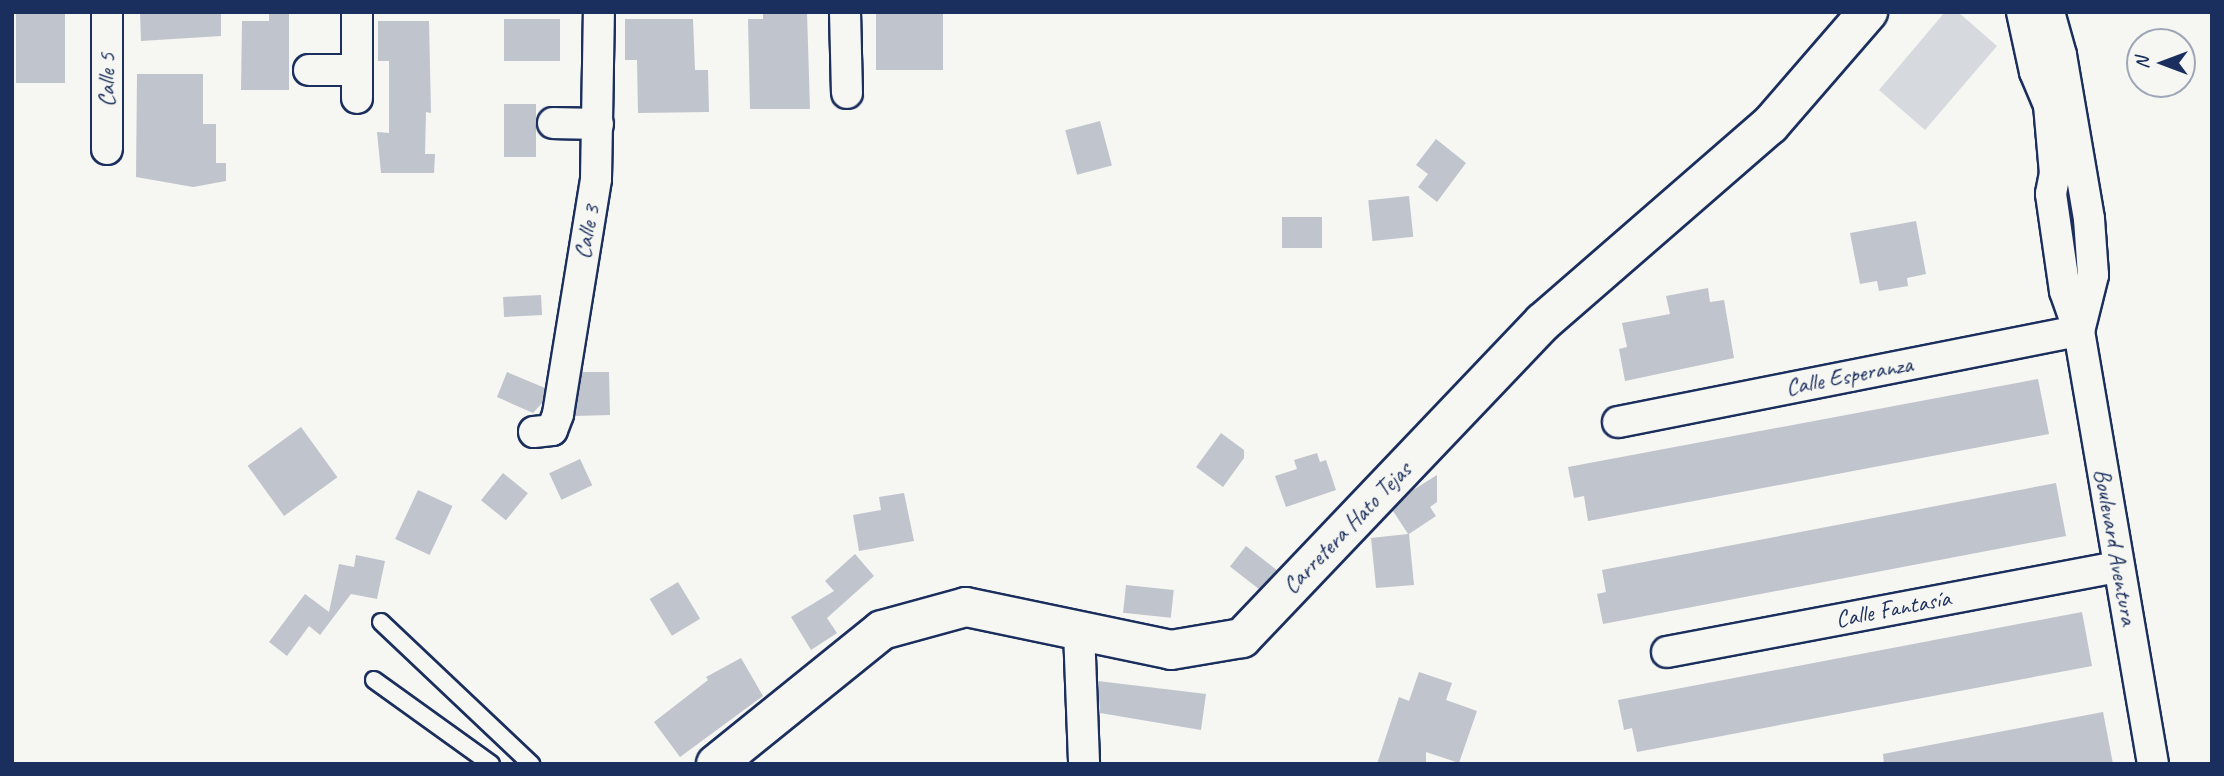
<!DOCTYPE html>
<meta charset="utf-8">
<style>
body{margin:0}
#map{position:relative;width:2224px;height:776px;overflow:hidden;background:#f6f6f2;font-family:Caveat,sans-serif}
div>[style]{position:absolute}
.green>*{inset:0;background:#d6d9dd}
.building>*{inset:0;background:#c0c4cd;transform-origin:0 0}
.roads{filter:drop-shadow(2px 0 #1b2f5e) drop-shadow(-2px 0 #1b2f5e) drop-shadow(0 2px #1b2f5e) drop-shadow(0 -2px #1b2f5e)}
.service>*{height:16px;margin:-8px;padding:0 8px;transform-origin:8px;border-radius:8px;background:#f6f6f2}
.minor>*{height:30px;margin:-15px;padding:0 15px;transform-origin:15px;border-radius:15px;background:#f6f6f2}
.tertiary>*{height:38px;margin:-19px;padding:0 19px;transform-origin:19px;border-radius:19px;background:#f6f6f2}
span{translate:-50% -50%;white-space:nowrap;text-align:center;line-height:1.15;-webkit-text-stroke:6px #f6f6f2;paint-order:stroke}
.street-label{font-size:24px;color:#1b2f5e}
.frame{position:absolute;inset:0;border:14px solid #1b2f5e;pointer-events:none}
.north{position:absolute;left:2126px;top:28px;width:70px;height:70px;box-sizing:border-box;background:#f6f6f2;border:2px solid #9ea6b7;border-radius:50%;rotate:270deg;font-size:19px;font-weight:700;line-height:28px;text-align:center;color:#1b2f5e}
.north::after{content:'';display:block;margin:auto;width:24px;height:32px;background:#1b2f5e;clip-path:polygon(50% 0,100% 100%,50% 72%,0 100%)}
</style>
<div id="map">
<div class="green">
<i style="clip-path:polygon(1945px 12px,1958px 12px,1997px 46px,1925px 130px,1879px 90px)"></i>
</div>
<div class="building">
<i style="left:16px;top:12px;width:49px;height:71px"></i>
<i style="clip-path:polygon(140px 12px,221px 12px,221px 36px,141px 41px)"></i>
<i style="clip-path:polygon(269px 12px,289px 12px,289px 90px,241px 90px,242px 21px,269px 21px)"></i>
<i style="clip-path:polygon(763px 12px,807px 12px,810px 109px,750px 109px,748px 19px,763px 19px)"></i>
<i style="left:876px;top:12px;width:67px;height:58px"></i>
<i style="left:504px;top:19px;width:56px;height:42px"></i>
<i style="clip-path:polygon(625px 19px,693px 19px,695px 70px,708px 70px,709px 112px,638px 113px,637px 60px,625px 60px)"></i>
<i style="clip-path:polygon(378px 21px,429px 21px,431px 113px,426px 112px,425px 154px,435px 154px,434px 173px,381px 173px,377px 132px,389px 133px,389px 61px,378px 61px)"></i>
<i style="clip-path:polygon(137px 74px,203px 74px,203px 124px,216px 124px,216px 163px,226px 163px,226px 181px,193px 187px,136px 177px)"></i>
<i style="left:504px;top:104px;width:32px;height:53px"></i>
<i style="left:1100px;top:121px;width:46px;height:36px;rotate:75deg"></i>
<i style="clip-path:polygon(1436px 139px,1466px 163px,1437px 202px,1418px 187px,1428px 174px,1416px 165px)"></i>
<i style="left:1409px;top:196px;width:41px;height:41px;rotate:84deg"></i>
<i style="left:1282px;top:217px;width:40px;height:31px"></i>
<i style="clip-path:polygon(1916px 221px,1926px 274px,1907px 278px,1908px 286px,1879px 291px,1877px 281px,1860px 284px,1850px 233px)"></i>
<i style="clip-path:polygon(1708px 288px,1710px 302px,1724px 300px,1734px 358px,1625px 381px,1619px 349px,1627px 347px,1622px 323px,1670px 314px,1666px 296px)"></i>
<i style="left:541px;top:295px;width:20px;height:38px;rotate:87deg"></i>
<i style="clip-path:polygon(507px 372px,545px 388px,542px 403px,533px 413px,497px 397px)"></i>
<i style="clip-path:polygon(582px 372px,609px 372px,610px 415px,575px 416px)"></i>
<i style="clip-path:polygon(2038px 379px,2049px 434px,1588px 521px,1584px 496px,1574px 498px,1568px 467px)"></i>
<i style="left:301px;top:427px;width:62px;height:66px;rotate:54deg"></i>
<i style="clip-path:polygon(1221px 433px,1244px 450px,1244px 458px,1223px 487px,1196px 467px)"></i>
<i style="clip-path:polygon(1317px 453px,1320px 462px,1326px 460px,1336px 490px,1286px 507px,1275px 476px,1297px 469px,1294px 460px)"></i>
<i style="left:580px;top:459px;width:29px;height:34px;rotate:65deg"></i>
<i style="left:503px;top:473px;width:32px;height:35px;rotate:39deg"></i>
<i style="clip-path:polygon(1437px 475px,1437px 502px,1430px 507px,1436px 516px,1409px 534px,1414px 585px,1376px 588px,1371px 538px,1408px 534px,1393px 511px,1413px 490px)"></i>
<i style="clip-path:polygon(2056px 483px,2066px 536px,1603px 624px,1597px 594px,1606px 592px,1602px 570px)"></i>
<i style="left:418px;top:490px;width:38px;height:54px;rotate:25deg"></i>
<i style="clip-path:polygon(904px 493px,914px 541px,859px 551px,853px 515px,881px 510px,879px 497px)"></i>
<i style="left:1246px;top:546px;width:39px;height:26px;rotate:38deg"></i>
<i style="clip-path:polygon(855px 554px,874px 576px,827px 618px,837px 633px,811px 650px,791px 617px,834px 591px,825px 581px)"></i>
<i style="clip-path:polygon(356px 555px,385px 561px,377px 599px,351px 594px,320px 635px,309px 626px,287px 656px,269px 642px,305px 594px,329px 612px,339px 564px,354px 567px)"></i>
<i style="left:678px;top:582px;width:43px;height:33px;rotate:59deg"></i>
<i style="left:1126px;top:585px;width:48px;height:28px;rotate:6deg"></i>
<i style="clip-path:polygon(2082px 612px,2092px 666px,1637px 752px,1632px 728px,1624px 730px,1618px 700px)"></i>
<i style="clip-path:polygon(741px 658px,763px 696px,680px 757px,654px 722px,708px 680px,706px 677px)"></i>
<i style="clip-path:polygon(1419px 672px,1452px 683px,1446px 700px,1477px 711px,1459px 763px,1426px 752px,1426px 764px,1377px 764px,1399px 697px,1409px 701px)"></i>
<i style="clip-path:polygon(1098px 681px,1206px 694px,1201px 730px,1100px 713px)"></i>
<i style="clip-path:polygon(2103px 712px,2113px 764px,1884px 764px,1883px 754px)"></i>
</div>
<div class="roads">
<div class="service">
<i style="left:381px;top:622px;width:207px;rotate:43.4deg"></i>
<i style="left:374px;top:680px;width:144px;rotate:35.7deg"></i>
</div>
<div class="minor">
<i style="left:845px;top:12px;width:81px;rotate:88.6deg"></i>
<i style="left:2022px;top:12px;width:61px;rotate:77.8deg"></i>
<i style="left:2035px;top:72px;width:36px;rotate:67deg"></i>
<i style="left:2049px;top:105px;width:68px;rotate:85deg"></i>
<i style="left:2055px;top:173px;width:21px;rotate:101deg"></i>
<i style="left:2051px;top:194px;width:98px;rotate:81.8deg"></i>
<i style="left:2065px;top:291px;width:42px;rotate:70.7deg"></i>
<i style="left:2079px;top:331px;width:439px;rotate:80.3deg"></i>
<i style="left:2049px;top:12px;width:45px;rotate:74.4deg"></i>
<i style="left:2061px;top:55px;width:166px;rotate:80.3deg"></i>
<i style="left:2089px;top:219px;width:56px;rotate:85.9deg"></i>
<i style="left:2093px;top:275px;width:58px;rotate:104deg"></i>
<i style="left:309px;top:70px;width:48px"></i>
<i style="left:357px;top:98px;width:86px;rotate:-90deg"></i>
<i style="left:553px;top:123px;width:45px;rotate:1.3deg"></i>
<i style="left:107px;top:149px;width:137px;rotate:-90deg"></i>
<i style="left:1618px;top:422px;width:470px;rotate:-11.2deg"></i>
<i style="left:534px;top:432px;width:18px;rotate:-6deg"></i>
<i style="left:552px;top:430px;width:17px;rotate:-69deg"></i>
<i style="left:558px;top:414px;width:238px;rotate:-80.8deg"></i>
<i style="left:596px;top:179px;width:167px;rotate:-89deg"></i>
<i style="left:1079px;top:631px;width:133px;rotate:87.8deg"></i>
<i style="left:1667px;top:652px;width:459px;rotate:-10.7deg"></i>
</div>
<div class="tertiary">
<i style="left:716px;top:764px;width:213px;rotate:-38.9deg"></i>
<i style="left:882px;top:630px;width:87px;rotate:-15.3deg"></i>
<i style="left:966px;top:607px;width:209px;rotate:11.8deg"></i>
<i style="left:1171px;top:650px;width:72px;rotate:-9.6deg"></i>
<i style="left:1242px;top:638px;width:436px;rotate:-46.4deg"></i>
<i style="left:1543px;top:322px;width:301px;rotate:-41deg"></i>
<i style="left:1770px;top:125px;width:150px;rotate:-49.1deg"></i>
</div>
</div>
<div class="street-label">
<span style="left:107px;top:80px;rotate:-90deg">Calle 5</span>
<span style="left:587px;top:232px;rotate:-80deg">Calle 3</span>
<span style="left:1849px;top:376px;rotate:-11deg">Calle Esperanza</span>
<span style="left:1347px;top:528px;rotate:-46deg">Carretera Hato Tejas</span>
<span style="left:2115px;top:547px;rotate:80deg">Boulevard Aventura</span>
<span style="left:1893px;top:609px;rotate:-11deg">Calle Fantasía</span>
</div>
<div class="frame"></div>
<div class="north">N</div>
</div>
